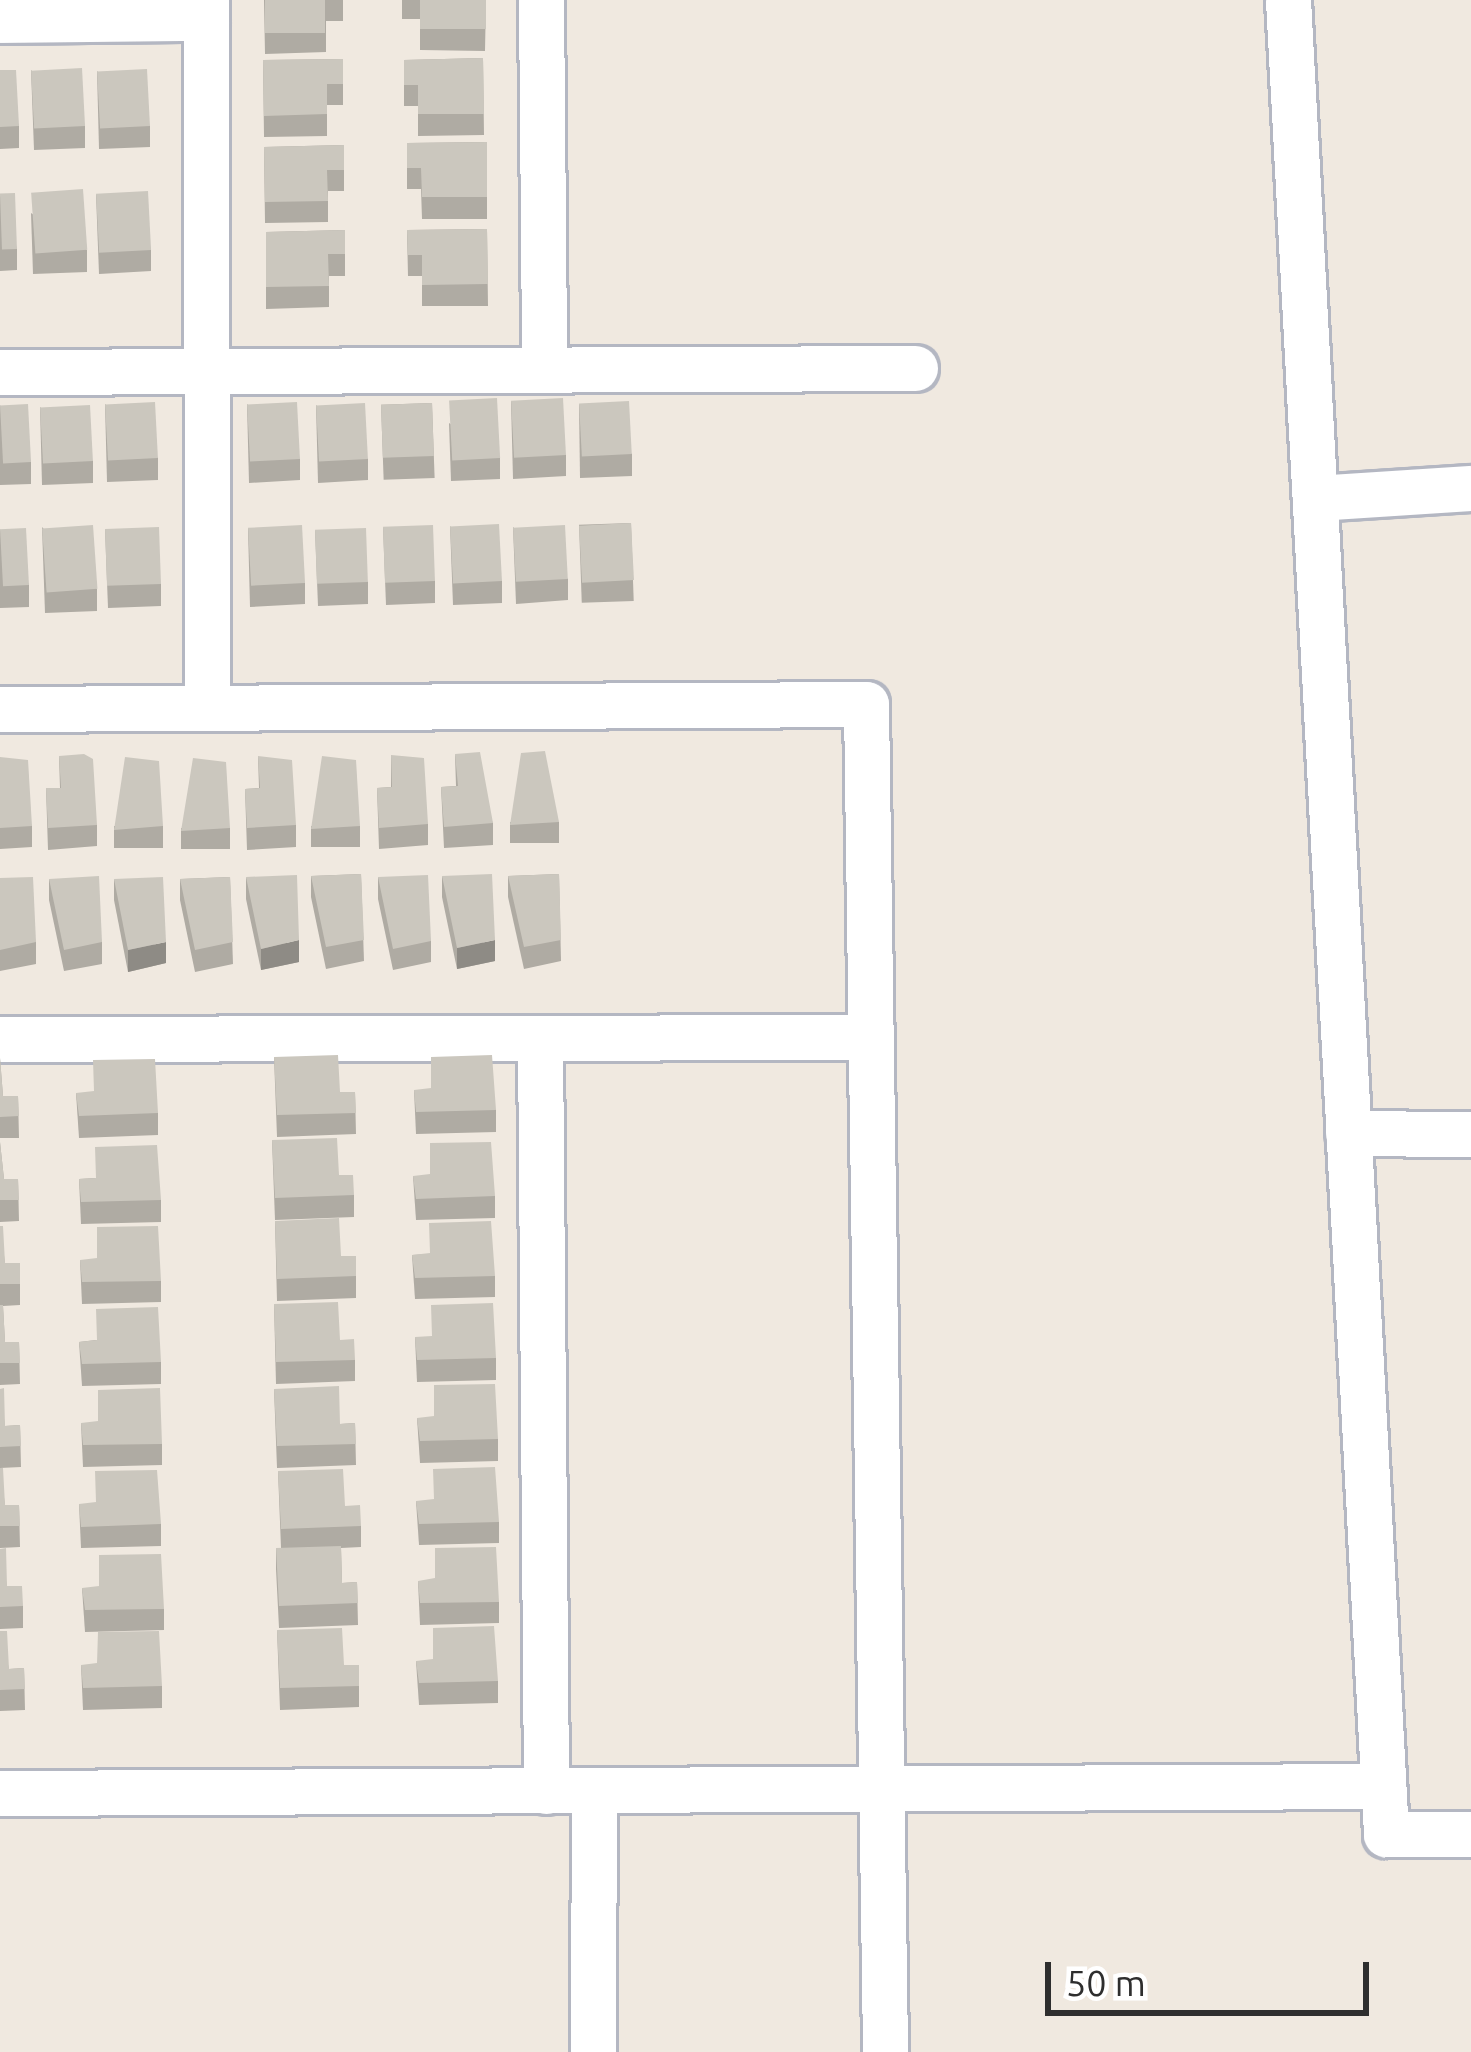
<!DOCTYPE html>
<style>
body{margin:0}
#map{position:relative;width:1471px;height:2052px;overflow:hidden;background:#f0e9e0;font-family:Ubuntu,sans-serif}
div>[style]{position:absolute}
.roads{filter:drop-shadow(3px 0 #b4b7c2) drop-shadow(-3px 0 #b4b7c2) drop-shadow(0 3px #b4b7c2) drop-shadow(0 -3px #b4b7c2)}
.street>*{height:45px;margin:-22.5px;padding:0 22.5px;transform-origin:22.5px;border-radius:22.5px;background:#fff}
.wall>*{inset:0;background:#afaba3;transform-origin:0 0}
.shaded-wall>*{inset:0;background:#8e8b85}
.building>*{inset:0;background:#cbc7be;transform-origin:0 0}
span{translate:-50% -50%;white-space:nowrap;text-align:center;line-height:1.15;-webkit-text-stroke:10px #fff;paint-order:stroke}
.scale{position:absolute;left:1045px;top:1962px;width:324px;height:54px;box-sizing:border-box;border:6px solid #2e2e2e;border-top:0;padding-left:15px;font-size:36px;line-height:42px;white-space:nowrap;color:#2e2e2e;-webkit-text-stroke:9px #fff;paint-order:stroke}
</style>
<div id="map">
<div class="roads">
<div class="street">
<i style="left:206px;top:0;width:708px;rotate:89.92deg"></i>
<i style="left:541px;top:0;width:365px;rotate:89.5deg"></i>
<i style="left:1288px;top:0;width:1837px;rotate:86.94deg"></i>
<i style="left:1386px;top:1834px;width:85px"></i>
<i style="left:0;top:20px;width:206px;rotate:-0.6deg"></i>
<i style="left:0;top:372px;width:915px;rotate:-0.25deg"></i>
<i style="left:1315px;top:498px;width:156px;rotate:-3.7deg"></i>
<i style="left:0;top:709px;width:866px;rotate:-0.33deg"></i>
<i style="left:866px;top:704px;width:1348px;rotate:89.19deg"></i>
<i style="left:540px;top:1038px;width:753px;rotate:89.54deg"></i>
<i style="left:0;top:1039px;width:870px;rotate:-0.13deg"></i>
<i style="left:1348px;top:1133px;width:123px;rotate:0.5deg"></i>
<i style="left:0;top:1793px;width:1383px;rotate:-0.29deg"></i>
<i style="left:593px;top:2052px;width:262px;rotate:-89.8deg"></i>
</div>
</div>
<div class="wall">
<i style="clip-path:polygon(264px 0,343px 0,343px 21px,326px 21px,326px 52px,265px 54px)"></i>
<i style="clip-path:polygon(402px 0,486px 0,485px 51px,420px 50px,420px 19px,402px 19px)"></i>
<i style="clip-path:polygon(483px 58px,484px 135px,418px 136px,418px 106px,404px 106px,404px 60px)"></i>
<i style="clip-path:polygon(343px 59px,343px 105px,327px 105px,327px 136px,264px 137px,263px 60px)"></i>
<i style="clip-path:polygon(0 70px,19px 126px,19px 148px,0 149px)"></i>
<i style="clip-path:polygon(31px 70px,85px 126px,85px 148px,34px 150px)"></i>
<i style="clip-path:polygon(97px 71px,150px 126px,150px 147px,99px 149px)"></i>
<i style="clip-path:polygon(487px 142px,487px 219px,422px 219px,421px 189px,407px 189px,407px 143px)"></i>
<i style="clip-path:polygon(344px 145px,344px 191px,328px 191px,328px 222px,265px 223px,264px 147px)"></i>
<i style="clip-path:polygon(0 194px,17px 249px,17px 270px,0 271px)"></i>
<i style="clip-path:polygon(96px 194px,151px 250px,151px 271px,99px 274px)"></i>
<i style="clip-path:polygon(31px 213px,87px 250px,87px 272px,33px 274px)"></i>
<i style="clip-path:polygon(487px 229px,488px 306px,422px 306px,422px 276px,408px 276px,407px 230px)"></i>
<i style="clip-path:polygon(345px 230px,345px 276px,329px 276px,329px 307px,266px 309px,266px 232px)"></i>
<i style="clip-path:polygon(511px 401px,566px 455px,566px 476px,513px 479px)"></i>
<i style="left:432px;top:403px;width:75px;height:51px;rotate:88deg"></i>
<i style="clip-path:polygon(105px 404px,158px 458px,158px 480px,107px 482px)"></i>
<i style="clip-path:polygon(247px 404px,300px 459px,300px 480px,249px 483px)"></i>
<i style="clip-path:polygon(579px 404px,632px 454px,632px 476px,580px 478px)"></i>
<i style="clip-path:polygon(0 405px,31px 462px,31px 484px,0 485px)"></i>
<i style="clip-path:polygon(316px 405px,368px 459px,368px 480px,318px 483px)"></i>
<i style="clip-path:polygon(40px 407px,93px 461px,93px 483px,42px 485px)"></i>
<i style="clip-path:polygon(449px 423px,500px 458px,500px 479px,451px 481px)"></i>
<i style="left:631px;top:523px;width:78px;height:52px;rotate:88deg"></i>
<i style="clip-path:polygon(450px 526px,502px 581px,502px 603px,453px 605px)"></i>
<i style="clip-path:polygon(42px 527px,97px 589px,97px 611px,45px 613px)"></i>
<i style="clip-path:polygon(383px 527px,435px 581px,435px 603px,386px 605px)"></i>
<i style="clip-path:polygon(513px 527px,568px 579px,568px 600px,516px 604px)"></i>
<i style="clip-path:polygon(248px 528px,305px 583px,305px 604px,250px 607px)"></i>
<i style="clip-path:polygon(0 529px,29px 585px,29px 607px,0 608px)"></i>
<i style="clip-path:polygon(105px 529px,161px 584px,161px 606px,108px 608px)"></i>
<i style="clip-path:polygon(315px 530px,368px 582px,368px 604px,318px 606px)"></i>
<i style="clip-path:polygon(455px 754px,493px 823px,493px 845px,444px 848px,441px 787px,456px 786px)"></i>
<i style="clip-path:polygon(391px 755px,428px 824px,428px 845px,379px 849px,377px 788px,391px 787px)"></i>
<i style="clip-path:polygon(59px 756px,97px 825px,97px 846px,48px 850px,46px 788px,60px 788px)"></i>
<i style="clip-path:polygon(258px 756px,296px 825px,296px 847px,247px 850px,245px 789px,259px 788px)"></i>
<i style="clip-path:polygon(0 757px,32px 826px,32px 847px,0 849px)"></i>
<i style="left:559px;top:822px;width:21px;height:49px;rotate:90deg"></i>
<i style="left:163px;top:826px;width:22px;height:49px;rotate:90deg"></i>
<i style="left:360px;top:826px;width:21px;height:49px;rotate:90deg"></i>
<i style="left:230px;top:828px;width:21px;height:49px;rotate:90deg"></i>
<i style="clip-path:polygon(361px 874px,364px 961px,326px 969px,311px 897px,311px 876px)"></i>
<i style="clip-path:polygon(559px 874px,561px 961px,524px 969px,508px 897px,508px 876px)"></i>
<i style="clip-path:polygon(442px 876px,495px 961px,457px 969px,442px 897px)"></i>
<i style="clip-path:polygon(230px 877px,233px 964px,195px 972px,180px 900px,180px 879px)"></i>
<i style="clip-path:polygon(246px 877px,299px 962px,261px 970px,246px 899px)"></i>
<i style="clip-path:polygon(378px 877px,431px 941px,431px 962px,393px 970px,378px 899px)"></i>
<i style="clip-path:polygon(0 878px,36px 942px,36px 964px,0 971px)"></i>
<i style="clip-path:polygon(49px 879px,102px 942px,102px 964px,64px 971px,49px 900px)"></i>
<i style="clip-path:polygon(114px 879px,166px 963px,128px 972px,114px 900px)"></i>
<i style="clip-path:polygon(274px 1057px,340px 1092px,355px 1092px,356px 1134px,277px 1137px)"></i>
<i style="clip-path:polygon(0 1058px,3px 1096px,18px 1096px,19px 1138px,0 1138px)"></i>
<i style="clip-path:polygon(414px 1090px,496px 1110px,496px 1132px,416px 1134px)"></i>
<i style="clip-path:polygon(76px 1093px,158px 1113px,158px 1135px,79px 1138px)"></i>
<i style="clip-path:polygon(272px 1140px,339px 1175px,354px 1195px,354px 1217px,275px 1220px)"></i>
<i style="clip-path:polygon(0 1142px,4px 1179px,18px 1179px,19px 1221px,0 1222px)"></i>
<i style="clip-path:polygon(413px 1176px,495px 1196px,495px 1218px,416px 1220px)"></i>
<i style="clip-path:polygon(96px 1178px,161px 1200px,161px 1222px,81px 1224px,79px 1179px)"></i>
<i style="clip-path:polygon(275px 1221px,341px 1256px,356px 1256px,356px 1298px,277px 1301px)"></i>
<i style="clip-path:polygon(0 1226px,5px 1263px,20px 1284px,20px 1305px,3px 1306px,5px 1342px,19px 1342px,20px 1384px,0 1385px)"></i>
<i style="clip-path:polygon(430px 1254px,495px 1276px,495px 1297px,415px 1299px,412px 1255px)"></i>
<i style="clip-path:polygon(80px 1260px,161px 1281px,161px 1302px,82px 1304px)"></i>
<i style="clip-path:polygon(274px 1304px,340px 1340px,355px 1360px,355px 1381px,276px 1384px)"></i>
<i style="clip-path:polygon(415px 1337px,496px 1358px,496px 1380px,417px 1382px)"></i>
<i style="clip-path:polygon(96px 1340px,161px 1362px,161px 1384px,82px 1386px,79px 1342px)"></i>
<i style="clip-path:polygon(0 1389px,5px 1426px,20px 1425px,21px 1467px,0 1468px)"></i>
<i style="clip-path:polygon(274px 1389px,340px 1424px,355px 1423px,356px 1465px,277px 1468px)"></i>
<i style="clip-path:polygon(417px 1418px,498px 1439px,498px 1461px,420px 1463px)"></i>
<i style="clip-path:polygon(81px 1423px,162px 1444px,162px 1465px,83px 1467px)"></i>
<i style="clip-path:polygon(0 1468px,5px 1505px,19px 1505px,20px 1547px,0 1548px)"></i>
<i style="clip-path:polygon(278px 1471px,345px 1506px,361px 1526px,361px 1547px,341px 1548px,342px 1583px,357px 1582px,358px 1625px,279px 1628px,276px 1569px,276px 1548px,281px 1548px)"></i>
<i style="clip-path:polygon(416px 1501px,499px 1522px,499px 1543px,419px 1545px)"></i>
<i style="clip-path:polygon(79px 1504px,161px 1524px,161px 1546px,81px 1548px)"></i>
<i style="clip-path:polygon(0 1549px,7px 1586px,23px 1606px,23px 1628px,0 1629px)"></i>
<i style="clip-path:polygon(418px 1581px,499px 1602px,499px 1623px,420px 1625px)"></i>
<i style="clip-path:polygon(82px 1588px,164px 1609px,164px 1630px,85px 1632px)"></i>
<i style="clip-path:polygon(277px 1630px,344px 1665px,359px 1665px,359px 1707px,280px 1710px)"></i>
<i style="clip-path:polygon(0 1631px,9px 1669px,24px 1668px,25px 1710px,0 1711px)"></i>
<i style="clip-path:polygon(416px 1661px,498px 1681px,498px 1703px,419px 1705px)"></i>
<i style="clip-path:polygon(81px 1665px,162px 1686px,162px 1708px,83px 1710px)"></i>
</div>
<div class="shaded-wall">
<i style="clip-path:polygon(299px 940px,299px 962px,261px 970px,261px 949px)"></i>
<i style="clip-path:polygon(495px 940px,495px 961px,457px 969px,457px 948px)"></i>
<i style="clip-path:polygon(166px 942px,166px 963px,128px 972px,128px 950px)"></i>
</div>
<div class="building">
<i style="left:265px;top:0;width:60px;height:33px"></i>
<i style="left:420px;top:0;width:66px;height:29px"></i>
<i style="clip-path:polygon(483px 58px,484px 114px,418px 114px,418px 85px,404px 85px,404px 60px)"></i>
<i style="clip-path:polygon(343px 59px,343px 84px,327px 84px,327px 114px,264px 116px,263px 60px)"></i>
<i style="left:82px;top:68px;width:58px;height:51px;rotate:87deg"></i>
<i style="left:147px;top:69px;width:57px;height:50px;rotate:87deg"></i>
<i style="clip-path:polygon(0 70px,16px 70px,19px 126px,0 127px)"></i>
<i style="clip-path:polygon(487px 142px,487px 197px,422px 197px,421px 168px,407px 168px,407px 143px)"></i>
<i style="clip-path:polygon(344px 145px,344px 170px,327px 170px,328px 201px,265px 202px,264px 147px)"></i>
<i style="left:83px;top:189px;width:61px;height:52px;rotate:86deg"></i>
<i style="left:148px;top:191px;width:59px;height:52px;rotate:87deg"></i>
<i style="left:15px;top:193px;width:56px;height:15px;rotate:88deg"></i>
<i style="clip-path:polygon(487px 229px,488px 284px,422px 285px,422px 255px,408px 255px,407px 230px)"></i>
<i style="clip-path:polygon(345px 230px,345px 254px,328px 254px,329px 286px,266px 287px,266px 232px)"></i>
<i style="left:497px;top:398px;width:60px;height:48px;rotate:87deg"></i>
<i style="left:563px;top:398px;width:57px;height:52px;rotate:87deg"></i>
<i style="left:629px;top:401px;width:53px;height:50px;rotate:87deg"></i>
<i style="left:155px;top:402px;width:56px;height:50px;rotate:87deg"></i>
<i style="left:297px;top:402px;width:57px;height:50px;rotate:87deg"></i>
<i style="left:365px;top:403px;width:56px;height:49px;rotate:87deg"></i>
<i style="left:432px;top:403px;width:53px;height:51px;rotate:88deg"></i>
<i style="left:28px;top:404px;width:58px;height:28px;rotate:87deg"></i>
<i style="left:90px;top:405px;width:56px;height:50px;rotate:87deg"></i>
<i style="left:631px;top:523px;width:57px;height:52px;rotate:87deg"></i>
<i style="left:499px;top:524px;width:57px;height:49px;rotate:87deg"></i>
<i style="left:93px;top:525px;width:64px;height:51px;rotate:86deg"></i>
<i style="left:302px;top:525px;width:58px;height:54px;rotate:87deg"></i>
<i style="left:433px;top:525px;width:56px;height:50px;rotate:88deg"></i>
<i style="left:565px;top:525px;width:54px;height:52px;rotate:87deg"></i>
<i style="left:159px;top:527px;width:57px;height:54px;rotate:88deg"></i>
<i style="left:26px;top:528px;width:57px;height:26px;rotate:87deg"></i>
<i style="left:366px;top:528px;width:54px;height:51px;rotate:88deg"></i>
<i style="clip-path:polygon(545px 751px,559px 822px,510px 825px,521px 753px)"></i>
<i style="clip-path:polygon(480px 752px,493px 823px,444px 827px,441px 787px,458px 786px,455px 754px)"></i>
<i style="clip-path:polygon(84px 754px,93px 759px,97px 825px,48px 828px,46px 788px,61px 788px,59px 756px)"></i>
<i style="clip-path:polygon(391px 755px,424px 758px,428px 824px,379px 828px,377px 788px,392px 787px)"></i>
<i style="clip-path:polygon(258px 756px,292px 760px,296px 825px,247px 828px,245px 789px,260px 788px)"></i>
<i style="clip-path:polygon(322px 756px,356px 760px,360px 826px,311px 829px)"></i>
<i style="clip-path:polygon(0 757px,28px 760px,32px 826px,0 828px)"></i>
<i style="clip-path:polygon(125px 757px,159px 761px,163px 826px,114px 830px)"></i>
<i style="clip-path:polygon(193px 758px,226px 762px,230px 828px,181px 831px)"></i>
<i style="clip-path:polygon(361px 874px,364px 940px,326px 947px,311px 876px)"></i>
<i style="clip-path:polygon(492px 874px,495px 940px,457px 948px,442px 876px)"></i>
<i style="clip-path:polygon(559px 874px,561px 940px,524px 947px,508px 876px)"></i>
<i style="clip-path:polygon(297px 875px,299px 940px,261px 949px,246px 877px)"></i>
<i style="clip-path:polygon(428px 875px,431px 941px,393px 949px,378px 877px)"></i>
<i style="clip-path:polygon(99px 876px,102px 942px,64px 950px,49px 879px)"></i>
<i style="clip-path:polygon(33px 877px,36px 942px,0 950px,0 878px)"></i>
<i style="clip-path:polygon(163px 877px,166px 942px,128px 950px,114px 879px)"></i>
<i style="clip-path:polygon(230px 877px,233px 942px,195px 950px,180px 879px)"></i>
<i style="clip-path:polygon(338px 1055px,340px 1092px,355px 1092px,356px 1113px,277px 1115px,274px 1057px)"></i>
<i style="clip-path:polygon(492px 1055px,496px 1110px,416px 1112px,414px 1090px,431px 1088px,431px 1057px)"></i>
<i style="clip-path:polygon(0 1058px,3px 1096px,18px 1096px,19px 1116px,0 1117px)"></i>
<i style="clip-path:polygon(155px 1059px,158px 1113px,79px 1116px,76px 1093px,94px 1091px,93px 1060px)"></i>
<i style="clip-path:polygon(337px 1138px,339px 1175px,353px 1175px,354px 1195px,275px 1198px,272px 1140px)"></i>
<i style="clip-path:polygon(0 1142px,4px 1179px,18px 1179px,19px 1200px,0 1200px)"></i>
<i style="clip-path:polygon(491px 1142px,495px 1196px,416px 1199px,413px 1176px,430px 1174px,430px 1143px)"></i>
<i style="clip-path:polygon(157px 1145px,161px 1200px,81px 1202px,79px 1179px,96px 1178px,95px 1147px)"></i>
<i style="clip-path:polygon(339px 1218px,341px 1256px,356px 1256px,356px 1276px,277px 1279px,275px 1221px)"></i>
<i style="clip-path:polygon(491px 1221px,495px 1276px,415px 1278px,412px 1255px,430px 1253px,429px 1223px)"></i>
<i style="clip-path:polygon(0 1226px,3px 1226px,5px 1263px,20px 1263px,20px 1284px,0 1284px)"></i>
<i style="clip-path:polygon(158px 1226px,161px 1281px,82px 1282px,80px 1260px,97px 1258px,97px 1227px)"></i>
<i style="clip-path:polygon(338px 1302px,340px 1340px,354px 1339px,355px 1360px,276px 1362px,274px 1304px)"></i>
<i style="clip-path:polygon(493px 1303px,496px 1358px,417px 1360px,415px 1337px,432px 1336px,431px 1305px)"></i>
<i style="clip-path:polygon(0 1305px,3px 1305px,5px 1342px,19px 1342px,20px 1363px,0 1363px)"></i>
<i style="clip-path:polygon(158px 1307px,161px 1362px,82px 1364px,79px 1342px,97px 1340px,96px 1309px)"></i>
<i style="clip-path:polygon(495px 1384px,498px 1439px,420px 1441px,417px 1418px,434px 1416px,434px 1385px)"></i>
<i style="clip-path:polygon(339px 1386px,340px 1424px,355px 1423px,356px 1444px,277px 1446px,274px 1389px)"></i>
<i style="clip-path:polygon(4px 1388px,5px 1426px,20px 1425px,21px 1446px,0 1447px,0 1389px)"></i>
<i style="clip-path:polygon(160px 1388px,162px 1444px,83px 1445px,81px 1423px,98px 1421px,98px 1390px)"></i>
<i style="clip-path:polygon(495px 1467px,499px 1522px,419px 1524px,416px 1501px,434px 1499px,433px 1469px)"></i>
<i style="clip-path:polygon(0 1468px,3px 1468px,5px 1505px,19px 1505px,20px 1526px,0 1526px)"></i>
<i style="clip-path:polygon(343px 1469px,345px 1506px,360px 1505px,361px 1526px,281px 1529px,278px 1471px)"></i>
<i style="clip-path:polygon(157px 1470px,161px 1524px,81px 1527px,79px 1504px,96px 1502px,95px 1471px)"></i>
<i style="clip-path:polygon(341px 1546px,342px 1583px,357px 1582px,358px 1603px,279px 1606px,276px 1548px)"></i>
<i style="clip-path:polygon(496px 1547px,499px 1602px,420px 1603px,418px 1581px,435px 1578px,435px 1548px)"></i>
<i style="clip-path:polygon(6px 1548px,7px 1586px,22px 1586px,23px 1606px,0 1607px,0 1549px)"></i>
<i style="clip-path:polygon(161px 1554px,164px 1609px,85px 1610px,82px 1588px,99px 1586px,99px 1555px)"></i>
<i style="clip-path:polygon(494px 1626px,498px 1681px,419px 1683px,416px 1661px,433px 1659px,433px 1628px)"></i>
<i style="clip-path:polygon(342px 1628px,344px 1665px,359px 1665px,359px 1686px,280px 1688px,277px 1630px)"></i>
<i style="clip-path:polygon(0 1631px,7px 1631px,9px 1669px,24px 1668px,25px 1689px,0 1690px)"></i>
<i style="clip-path:polygon(159px 1631px,162px 1686px,83px 1688px,81px 1665px,97px 1663px,98px 1632px)"></i>
</div>
<div class="scale">50 m</div>
</div>
